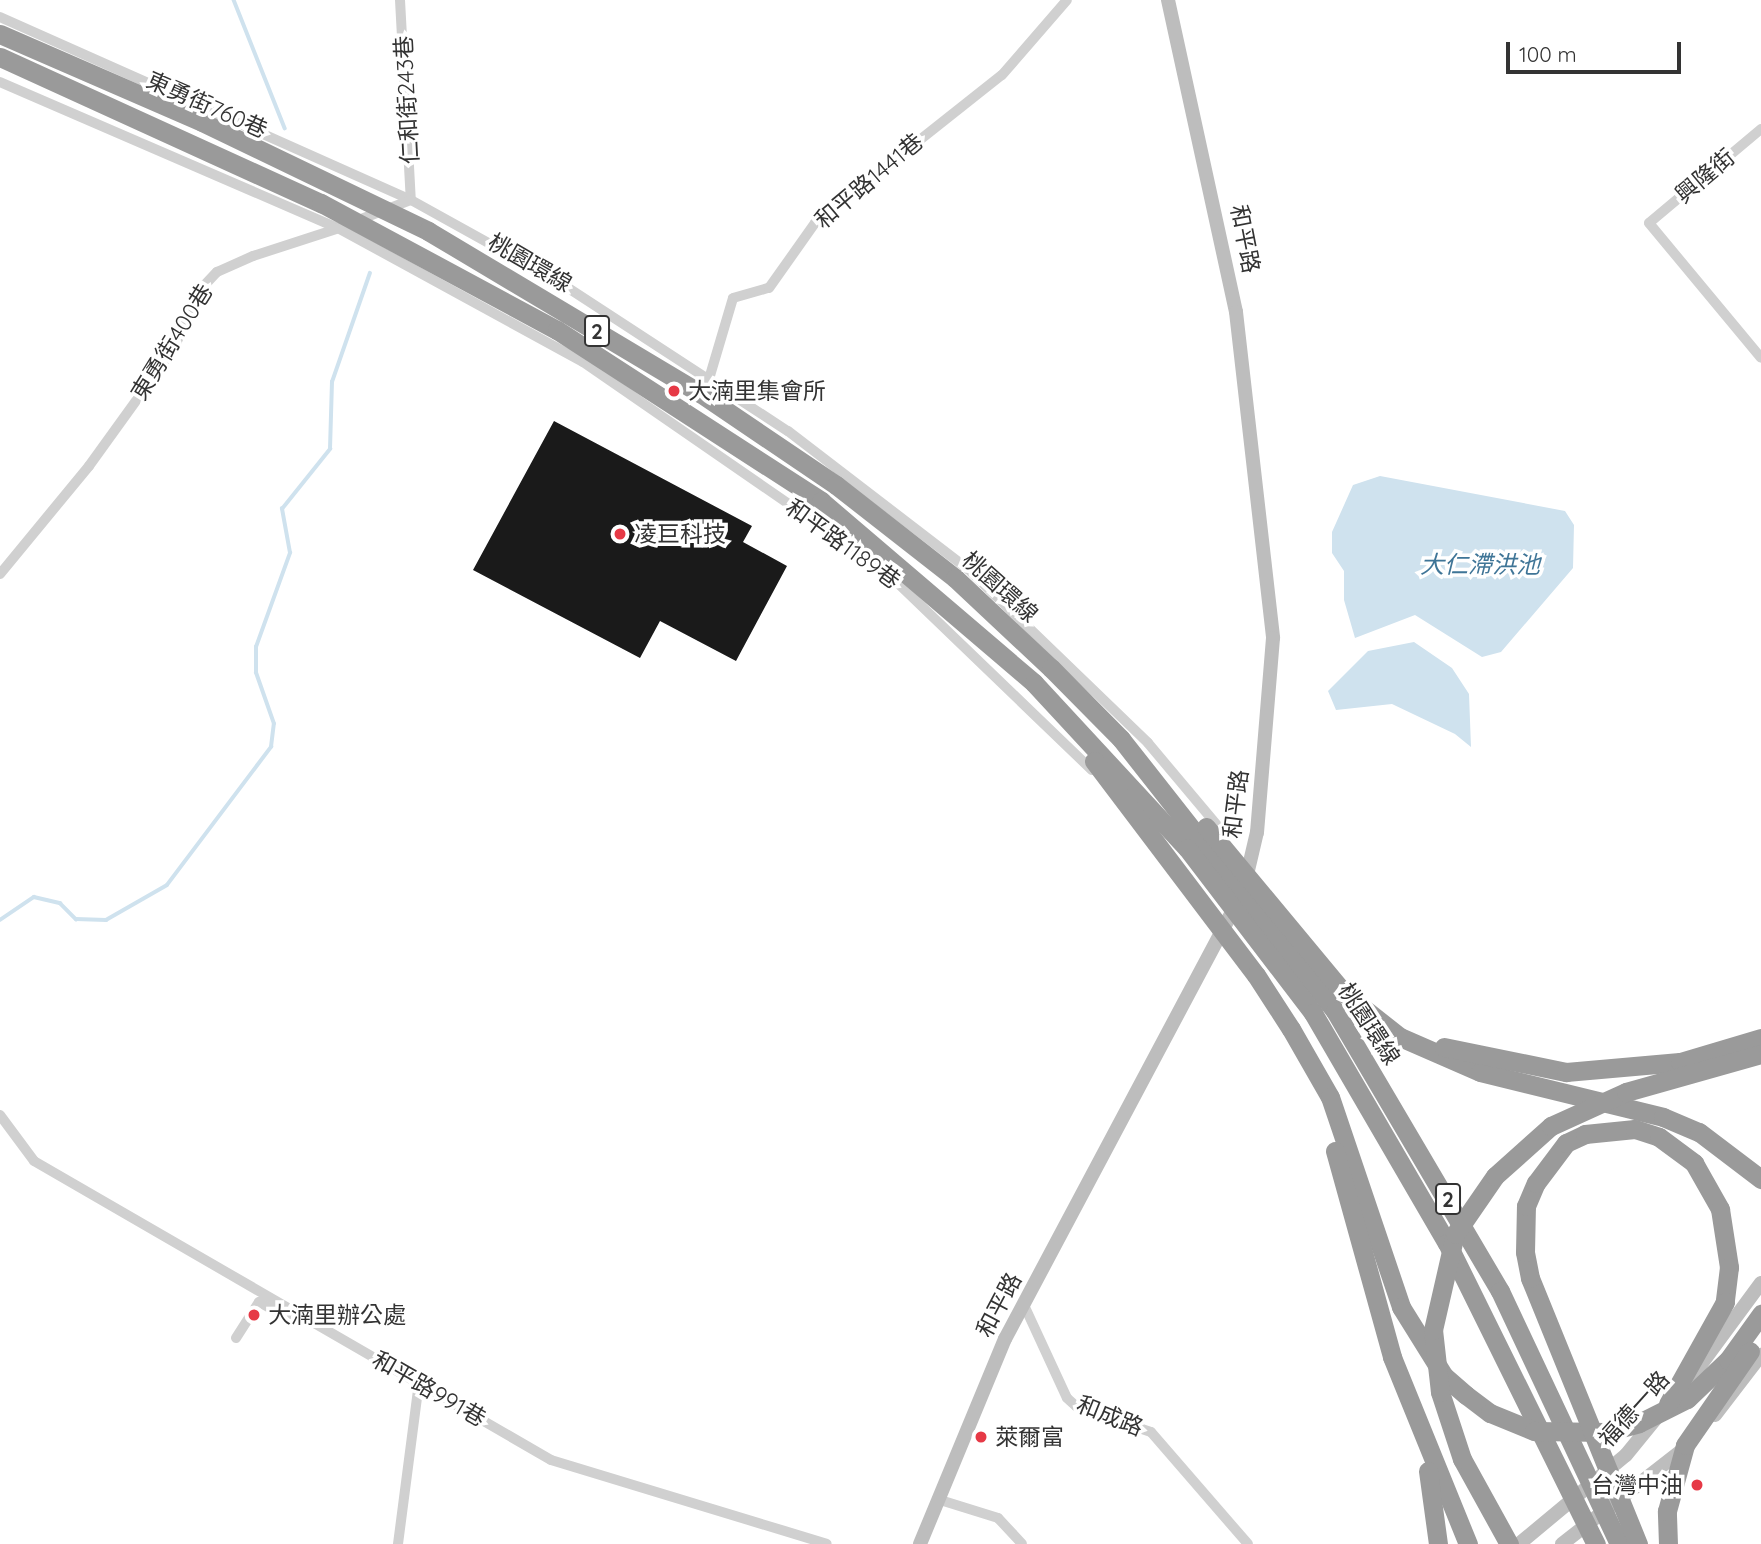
<!DOCTYPE html>
<meta charset="utf-8">
<style>
body{margin:0}
#map{position:relative;width:1761px;height:1544px;overflow:hidden;background:#fff;font-family:Quicksand,"Noto Sans TC",sans-serif}
div>[style]{position:absolute}
.water>*{inset:0;background:#cfe2ee}
.stream>*{height:3.5px;margin:-1.75px;padding:0 1.75px;transform-origin:1.75px;border-radius:1.75px;background:#cfe2ee}
.building>*{inset:0;background:#1a1a1a}
.street>*{height:10px;margin:-5px;padding:0 5px;transform-origin:5px;border-radius:5px;background:#d0d0d0}
.secondary>*{height:14px;margin:-7px;padding:0 7px;transform-origin:7px;border-radius:7px;background:#bdbdbd}
.highway>*{height:19px;margin:-9.5px;padding:0 9.5px;transform-origin:9.5px;border-radius:9.5px;background:#9a9a9a}
.dots>*{width:19px;height:19px;translate:-50% -50%;box-sizing:border-box;border:4px solid #fff;border-radius:50%}
span{translate:-50% -50%;white-space:nowrap;text-align:center;line-height:1.15;-webkit-text-stroke:7px #fff;paint-order:stroke}
.shield-label span{padding:2px 5px;background:#fff;border:2px solid;border-radius:5px;-webkit-text-stroke-width:0}
.shield-label{font-size:21px;color:#333;font-weight:700}
.street-label{font-size:23px;color:#333}
.poi-label{font-size:23px;color:#333}
.left{translate:0 -50%;text-align:left}
.right{translate:-100% -50%;text-align:right}
.water-label{font-size:24px;color:#3f7597;font-style:italic}
.scale{position:absolute;left:1506px;top:42px;width:175px;height:32px;box-sizing:border-box;border:4px solid #333;border-top:0;padding-left:9px;font-size:21px;line-height:24px;white-space:nowrap;color:#333;-webkit-text-stroke:5px #fff;paint-order:stroke}
</style>
<div id="map">
<div class="water">
<i style="clip-path:polygon(1380px 476px,1565px 511px,1574px 525px,1573px 568px,1501px 652px,1482px 657px,1415px 615px,1355px 638px,1344px 600px,1344px 571px,1332px 553px,1332px 532px,1353px 485px)"></i>
<i style="clip-path:polygon(1414px 642px,1452px 668px,1469px 694px,1471px 747px,1455px 734px,1392px 704px,1336px 710px,1328px 691px,1368px 651px)"></i>
</div>
<div class="stream">
<i style="left:234px;top:0;width:138px;rotate:68.3deg"></i>
<i style="left:0;top:920px;width:41px;rotate:-34.1deg"></i>
<i style="left:34px;top:897px;width:27px;rotate:13deg"></i>
<i style="left:60px;top:903px;width:23px;rotate:45deg"></i>
<i style="left:76px;top:919px;width:30px;rotate:2deg"></i>
<i style="left:106px;top:920px;width:70px;rotate:-29.8deg"></i>
<i style="left:167px;top:885px;width:173px;rotate:-53deg"></i>
<i style="left:271px;top:747px;width:23px;rotate:-83deg"></i>
<i style="left:274px;top:724px;width:54px;rotate:-109.4deg"></i>
<i style="left:256px;top:673px;width:26px;rotate:-90deg"></i>
<i style="left:256px;top:647px;width:100px;rotate:-70.1deg"></i>
<i style="left:290px;top:553px;width:45px;rotate:-100.3deg"></i>
<i style="left:282px;top:509px;width:77px;rotate:-51.3deg"></i>
<i style="left:330px;top:449px;width:67px;rotate:-88.3deg"></i>
<i style="left:332px;top:382px;width:115px;rotate:-70.8deg"></i>
</div>
<div class="building">
<i style="clip-path:polygon(554px 421px,752px 526px,743px 542px,787px 566px,736px 661px,660px 621px,640px 658px,473px 570px)"></i>
</div>
<div class="street">
<i style="left:400px;top:0;width:200px;rotate:86.9deg"></i>
<i style="left:0;top:17px;width:450px;rotate:24deg"></i>
<i style="left:411px;top:200px;width:169px;rotate:29deg"></i>
<i style="left:559px;top:282px;width:273px;rotate:33.1deg"></i>
<i style="left:788px;top:431px;width:227px;rotate:37.5deg"></i>
<i style="left:968px;top:569px;width:250px;rotate:44deg"></i>
<i style="left:1148px;top:743px;width:114px;rotate:50deg"></i>
<i style="left:0;top:82px;width:368px;rotate:23.4deg"></i>
<i style="left:338px;top:228px;width:279px;rotate:28.7deg"></i>
<i style="left:583px;top:362px;width:364px;rotate:34.6deg"></i>
<i style="left:883px;top:569px;width:290px;rotate:43.9deg"></i>
<i style="left:1761px;top:129px;width:146px;rotate:140deg"></i>
<i style="left:1649px;top:223px;width:175px;rotate:50.3deg"></i>
<i style="left:356px;top:221px;width:59px;rotate:-20.9deg"></i>
<i style="left:709px;top:379px;width:84px;rotate:-73.5deg"></i>
<i style="left:733px;top:298px;width:37px;rotate:-16deg"></i>
<i style="left:769px;top:288px;width:80px;rotate:-54.7deg"></i>
<i style="left:815px;top:223px;width:238px;rotate:-38.4deg"></i>
<i style="left:1002px;top:75px;width:99px;rotate:-49.1deg"></i>
<i style="left:0;top:574px;width:140px;rotate:-50.5deg"></i>
<i style="left:89px;top:466px;width:145px;rotate:-54.2deg"></i>
<i style="left:174px;top:348px;width:64px;rotate:-65.9deg"></i>
<i style="left:200px;top:290px;width:25px;rotate:-47deg"></i>
<i style="left:217px;top:272px;width:39px;rotate:-24deg"></i>
<i style="left:253px;top:256px;width:94px;rotate:-18deg"></i>
<i style="left:0;top:1115px;width:57px;rotate:53.5deg"></i>
<i style="left:34px;top:1161px;width:597px;rotate:30.04deg"></i>
<i style="left:551px;top:1460px;width:288px;rotate:16.9deg"></i>
<i style="left:1024px;top:1305px;width:102px;rotate:65.2deg"></i>
<i style="left:1067px;top:1398px;width:13px;rotate:42deg"></i>
<i style="left:1077px;top:1407px;width:78px;rotate:18.7deg"></i>
<i style="left:1151px;top:1432px;width:148px;rotate:49.1deg"></i>
<i style="left:236px;top:1338px;width:43px;rotate:-57.4deg"></i>
<i style="left:259px;top:1302px;width:31px;rotate:29deg"></i>
<i style="left:937px;top:1499px;width:64px;rotate:17.3deg"></i>
<i style="left:998px;top:1518px;width:35px;rotate:47deg"></i>
<i style="left:398px;top:1544px;width:162px;rotate:-82.6deg"></i>
</div>
<div class="secondary">
<i style="left:1168px;top:0;width:319px;rotate:77.7deg"></i>
<i style="left:1236px;top:312px;width:328px;rotate:83.5deg"></i>
<i style="left:1273px;top:638px;width:195px;rotate:94.7deg"></i>
<i style="left:1257px;top:832px;width:52px;rotate:103.2deg"></i>
<i style="left:1685px;top:1386px;width:128px;rotate:-53.6deg"></i>
<i style="left:1715px;top:1415px;width:76px;rotate:-52.5deg"></i>
<i style="left:920px;top:1544px;width:222px;rotate:-67.5deg"></i>
<i style="left:1005px;top:1339px;width:492px;rotate:-62deg"></i>
<i style="left:1519px;top:1544px;width:139px;rotate:-39.8deg"></i>
<i style="left:1626px;top:1455px;width:49px;rotate:-50.8deg"></i>
<i style="left:1562px;top:1544px;width:156px;rotate:-38deg"></i>
</div>
<div class="highway">
<i style="left:0;top:34px;width:220px;rotate:23.5deg"></i>
<i style="left:202px;top:122px;width:251px;rotate:25.7deg"></i>
<i style="left:428px;top:231px;width:317px;rotate:30.8deg"></i>
<i style="left:700px;top:393px;width:164px;rotate:34.1deg"></i>
<i style="left:836px;top:485px;width:151px;rotate:38deg"></i>
<i style="left:955px;top:578px;width:132px;rotate:43.2deg"></i>
<i style="left:1051px;top:668px;width:100px;rotate:45.4deg"></i>
<i style="left:1121px;top:739px;width:346px;rotate:51.8deg"></i>
<i style="left:1335px;top:1011px;width:325px;rotate:59.5deg"></i>
<i style="left:1500px;top:1291px;width:280px;rotate:64.8deg"></i>
<i style="left:0;top:57px;width:353px;rotate:24.5deg"></i>
<i style="left:321px;top:203px;width:268px;rotate:28.3deg"></i>
<i style="left:557px;top:330px;width:315px;rotate:32.9deg"></i>
<i style="left:821px;top:501px;width:280px;rotate:40.5deg"></i>
<i style="left:1034px;top:683px;width:225px;rotate:47.2deg"></i>
<i style="left:1187px;top:848px;width:208px;rotate:52.6deg"></i>
<i style="left:1313px;top:1013px;width:266px;rotate:59.8deg"></i>
<i style="left:1447px;top:1243px;width:336px;rotate:63.7deg"></i>
<i style="left:1094px;top:761px;width:268px;rotate:52.9deg"></i>
<i style="left:1256px;top:975px;width:64px;rotate:57.1deg"></i>
<i style="left:1291px;top:1029px;width:78px;rotate:60.2deg"></i>
<i style="left:1330px;top:1097px;width:222px;rotate:71.3deg"></i>
<i style="left:1401px;top:1307px;width:81px;rotate:58.1deg"></i>
<i style="left:1444px;top:1376px;width:29px;rotate:41deg"></i>
<i style="left:1466px;top:1395px;width:30px;rotate:37deg"></i>
<i style="left:1490px;top:1413px;width:48px;rotate:22.2deg"></i>
<i style="left:1534px;top:1431px;width:72px;rotate:0.8deg"></i>
<i style="left:1606px;top:1432px;width:34px;rotate:-15deg"></i>
<i style="left:1639px;top:1423px;width:54px;rotate:-26.6deg"></i>
<i style="left:1687px;top:1399px;width:57px;rotate:-43.6deg"></i>
<i style="left:1728px;top:1360px;width:57px;rotate:-54.3deg"></i>
<i style="left:1206px;top:827px;width:216px;rotate:50.3deg"></i>
<i style="left:1344px;top:993px;width:71px;rotate:38.2deg"></i>
<i style="left:1400px;top:1037px;width:87px;rotate:23.6deg"></i>
<i style="left:1480px;top:1072px;width:188px;rotate:13.8deg"></i>
<i style="left:1663px;top:1117px;width:39px;rotate:23deg"></i>
<i style="left:1699px;top:1132px;width:78px;rotate:37.2deg"></i>
<i style="left:1444px;top:1047px;width:125px;rotate:11.6deg"></i>
<i style="left:1566px;top:1072px;width:114px;rotate:-5deg"></i>
<i style="left:1680px;top:1062px;width:84px;rotate:-16.5deg"></i>
<i style="left:1335px;top:1151px;width:214px;rotate:74.5deg"></i>
<i style="left:1392px;top:1357px;width:202px;rotate:67.9deg"></i>
<i style="left:1428px;top:1471px;width:74px;rotate:82.2deg"></i>
<i style="left:1509px;top:1544px;width:97px;rotate:-118.9deg"></i>
<i style="left:1462px;top:1459px;width:71px;rotate:-108.2deg"></i>
<i style="left:1440px;top:1392px;width:62px;rotate:-96.4deg"></i>
<i style="left:1433px;top:1330px;width:98px;rotate:-77.1deg"></i>
<i style="left:1455px;top:1234px;width:70px;rotate:-55.4deg"></i>
<i style="left:1495px;top:1176px;width:75px;rotate:-41.8deg"></i>
<i style="left:1551px;top:1126px;width:82px;rotate:-24.4deg"></i>
<i style="left:1626px;top:1092px;width:140px;rotate:-15.7deg"></i>
<i style="left:1638px;top:1544px;width:287px;rotate:-112.1deg"></i>
<i style="left:1530px;top:1278px;width:26px;rotate:-101deg"></i>
<i style="left:1525px;top:1252px;width:46px;rotate:-88.8deg"></i>
<i style="left:1526px;top:1206px;width:25px;rotate:-67deg"></i>
<i style="left:1536px;top:1183px;width:50px;rotate:-53.1deg"></i>
<i style="left:1566px;top:1143px;width:21px;rotate:-25deg"></i>
<i style="left:1585px;top:1134px;width:50px;rotate:-5.7deg"></i>
<i style="left:1635px;top:1129px;width:25px;rotate:18deg"></i>
<i style="left:1659px;top:1137px;width:44px;rotate:36.6deg"></i>
<i style="left:1694px;top:1163px;width:53px;rotate:60.5deg"></i>
<i style="left:1720px;top:1209px;width:59px;rotate:81.2deg"></i>
<i style="left:1729px;top:1267px;width:35px;rotate:97deg"></i>
<i style="left:1725px;top:1302px;width:117px;rotate:119.2deg"></i>
<i style="left:1668px;top:1544px;width:33px;rotate:-92deg"></i>
<i style="left:1667px;top:1511px;width:68px;rotate:-74.7deg"></i>
<i style="left:1685px;top:1445px;width:114px;rotate:-55.3deg"></i>
</div>
<div class="dots">
<i style="left:674px;top:391px;background:#e63946"></i>
<i style="left:620px;top:534px;background:#e63946"></i>
<i style="left:254px;top:1315px;background:#e63946"></i>
<i style="left:981px;top:1437px;background:#e63946"></i>
<i style="left:1697px;top:1485px;background:#e63946"></i>
</div>
<div class="shield-label">
<span style="left:597px;top:331px">2</span>
<span style="left:1448px;top:1199px">2</span>
</div>
<div class="street-label">
<span style="left:407px;top:100px;rotate:-93deg">仁和街243巷</span>
<span style="left:207px;top:105px;rotate:24deg">東勇街760巷</span>
<span style="left:1705px;top:176px;rotate:-40deg">興隆街</span>
<span style="left:869px;top:181px;rotate:-40deg">和平路1441巷</span>
<span style="left:1245px;top:239px;rotate:79deg">和平路</span>
<span style="left:530px;top:263px;rotate:30deg">桃園環線</span>
<span style="left:172px;top:342px;rotate:-58deg">東勇街400巷</span>
<span style="left:843px;top:544px;rotate:36deg">和平路1189巷</span>
<span style="left:1000px;top:587px;rotate:42deg">桃園環線</span>
<span style="left:1236px;top:804px;rotate:-83deg">和平路</span>
<span style="left:1369px;top:1024px;rotate:57deg">桃園環線</span>
<span style="left:999px;top:1305px;rotate:-62deg">和平路</span>
<span style="left:429px;top:1389px;rotate:30deg">和平路991巷</span>
<span style="left:1634px;top:1409px;rotate:-48deg">福德一路</span>
<span style="left:1110px;top:1416px;rotate:22deg">和成路</span>
</div>
<div class="poi-label">
<span class="left" style="left:688px;top:391px">大湳里集會所</span>
<span class="left" style="left:634px;top:534px">凌巨科技</span>
<span class="left" style="left:268px;top:1315px">大湳里辦公處</span>
<span class="left" style="left:995px;top:1437px">萊爾富</span>
<span class="right" style="left:1683px;top:1485px">台灣中油</span>
</div>
<div class="water-label">
<span style="left:1480px;top:565px">大仁滯洪池</span>
</div>
<div class="scale">100 m</div>
</div>
